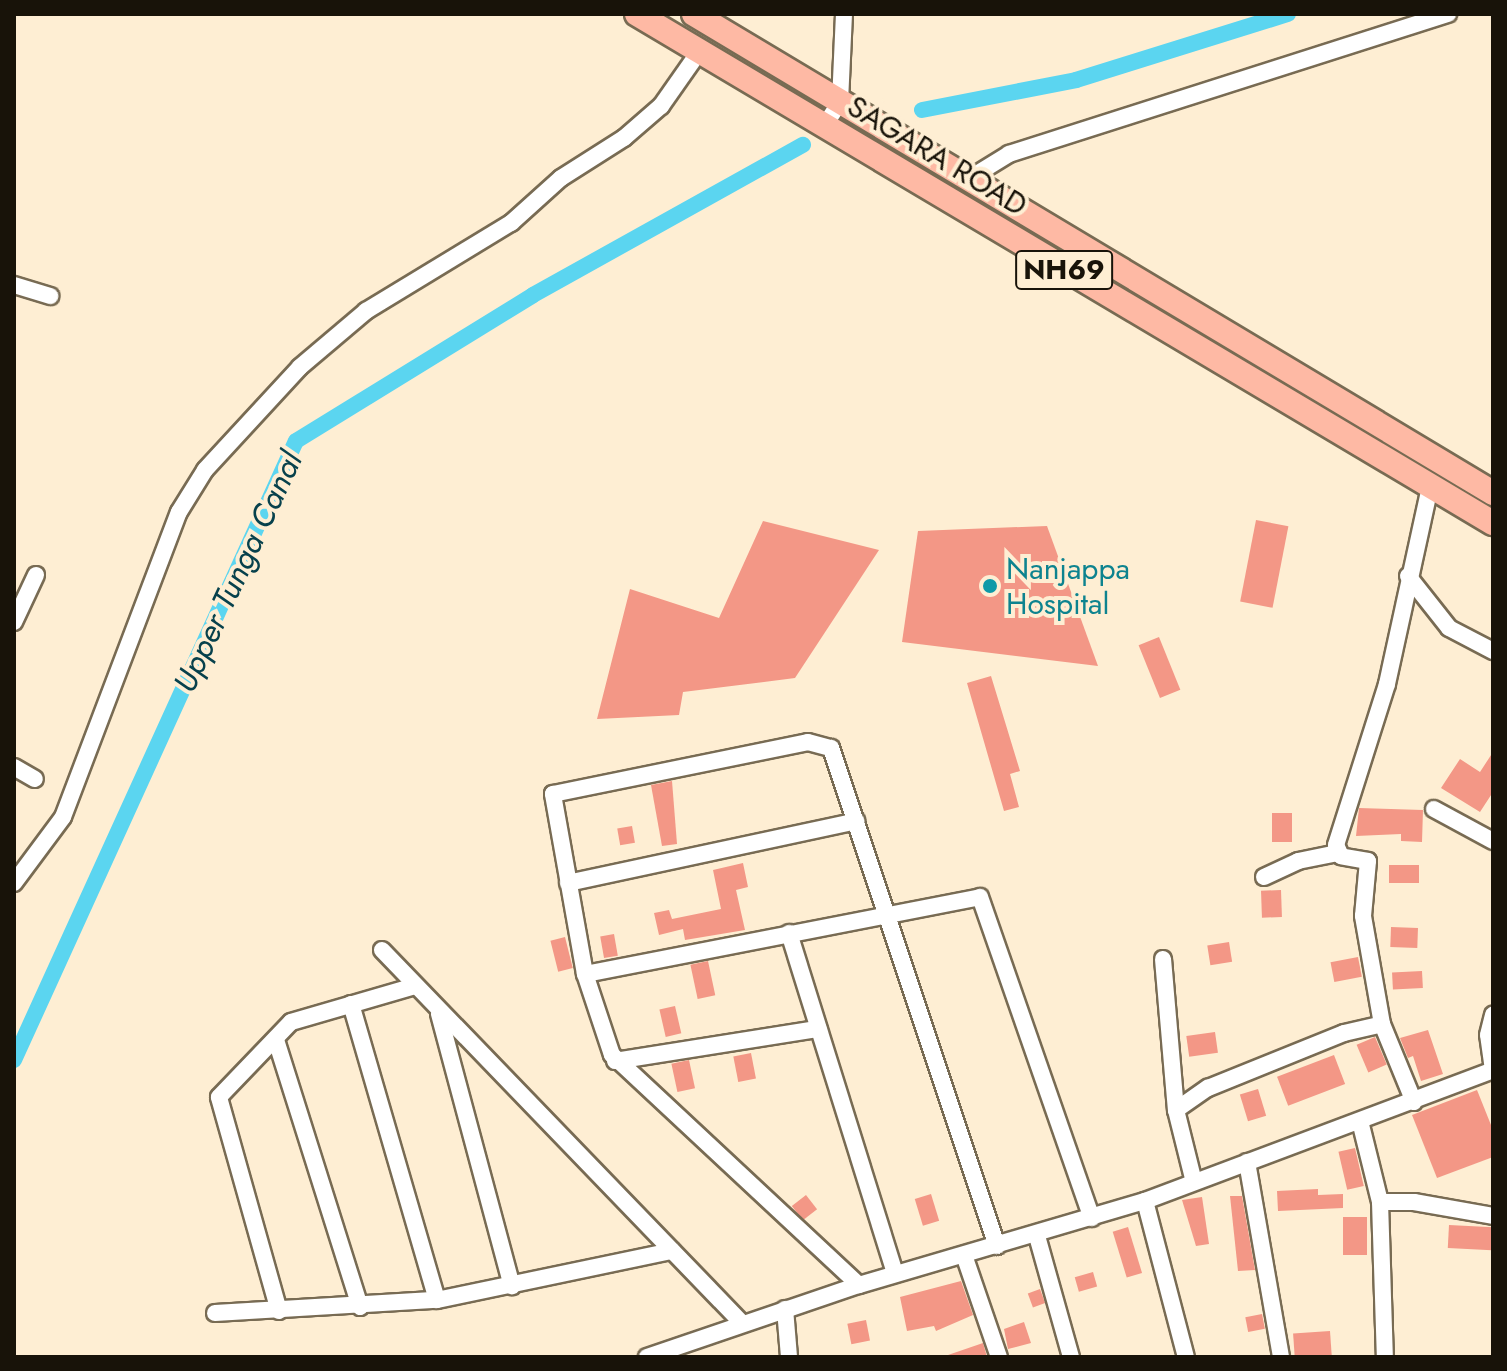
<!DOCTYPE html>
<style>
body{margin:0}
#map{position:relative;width:1507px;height:1371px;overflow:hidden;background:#feeed3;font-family:Jost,sans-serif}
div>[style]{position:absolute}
.canal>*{height:16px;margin:-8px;padding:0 8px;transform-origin:8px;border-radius:8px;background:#5bd5f0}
.building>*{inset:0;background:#f39786;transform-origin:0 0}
.roads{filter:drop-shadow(2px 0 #786b53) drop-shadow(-2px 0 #786b53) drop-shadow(0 2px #786b53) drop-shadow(0 -2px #786b53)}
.minor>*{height:16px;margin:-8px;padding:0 8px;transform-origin:8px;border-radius:8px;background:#fff}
.highway>*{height:24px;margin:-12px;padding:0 12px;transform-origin:12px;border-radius:12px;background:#feb9a4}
.dots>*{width:22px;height:22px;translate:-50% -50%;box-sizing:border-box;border:4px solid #feeed3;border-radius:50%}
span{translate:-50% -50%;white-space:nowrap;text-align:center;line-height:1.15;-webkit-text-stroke:8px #feeed3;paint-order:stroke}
.shield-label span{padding:2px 6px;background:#feeed3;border:2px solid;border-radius:6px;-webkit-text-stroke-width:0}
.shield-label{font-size:28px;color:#181309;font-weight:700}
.street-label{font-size:30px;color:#181309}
.culture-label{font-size:30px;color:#0d838f}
.left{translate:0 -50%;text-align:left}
.water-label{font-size:32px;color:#07414c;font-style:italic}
.frame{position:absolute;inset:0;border:16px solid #181309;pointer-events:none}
</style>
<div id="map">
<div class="canal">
<i style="left:922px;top:110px;width:157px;rotate:-11deg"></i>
<i style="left:1076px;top:80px;width:222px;rotate:-17.3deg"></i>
<i style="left:14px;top:1060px;width:680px;rotate:-65.51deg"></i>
<i style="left:296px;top:441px;width:278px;rotate:-31.6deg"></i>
<i style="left:533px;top:295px;width:309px;rotate:-29.1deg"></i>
</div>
<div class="building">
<i style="left:1256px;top:520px;width:33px;height:83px;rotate:11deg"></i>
<i style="clip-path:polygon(763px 521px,879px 550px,795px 678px,683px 692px,679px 715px,597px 719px,630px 589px,719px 618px)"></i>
<i style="clip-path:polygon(1047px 526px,1098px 666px,902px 642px,918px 531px)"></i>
<i style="left:1159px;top:637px;width:57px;height:22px;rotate:68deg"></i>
<i style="clip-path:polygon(991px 676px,1020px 771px,1010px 774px,1019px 807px,1004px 811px,967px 683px)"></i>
<i style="clip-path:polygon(1493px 752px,1493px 792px,1480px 812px,1441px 788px,1460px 759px,1480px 772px)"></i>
<i style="clip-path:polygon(672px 781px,677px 844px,662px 846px,651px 785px)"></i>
<i style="clip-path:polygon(1359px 808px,1423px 810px,1422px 842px,1401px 841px,1401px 834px,1356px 836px)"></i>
<i style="left:1272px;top:813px;width:20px;height:29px"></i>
<i style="left:632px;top:826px;width:17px;height:15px;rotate:80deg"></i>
<i style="clip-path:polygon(743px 863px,748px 887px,736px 890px,745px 930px,685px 940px,683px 929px,659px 935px,654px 913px,669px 910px,672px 919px,721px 909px,713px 870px)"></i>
<i style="left:1389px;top:865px;width:30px;height:18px"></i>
<i style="left:1281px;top:890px;width:27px;height:20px;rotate:88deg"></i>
<i style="left:1391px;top:927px;width:27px;height:20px;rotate:2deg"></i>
<i style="left:614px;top:934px;width:22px;height:14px;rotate:80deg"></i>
<i style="left:565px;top:937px;width:32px;height:15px;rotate:76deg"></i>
<i style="left:1229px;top:942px;width:20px;height:22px;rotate:81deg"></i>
<i style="left:1358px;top:957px;width:20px;height:28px;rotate:79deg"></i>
<i style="left:708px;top:961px;width:35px;height:18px;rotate:78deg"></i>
<i style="left:1422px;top:971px;width:17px;height:30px;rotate:87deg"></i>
<i style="left:675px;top:1006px;width:28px;height:16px;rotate:77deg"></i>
<i style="clip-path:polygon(1428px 1030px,1443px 1074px,1421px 1081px,1413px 1056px,1408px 1058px,1400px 1038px)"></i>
<i style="left:1215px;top:1032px;width:21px;height:29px;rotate:82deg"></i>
<i style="left:1375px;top:1037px;width:30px;height:20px;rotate:67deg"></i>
<i style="left:751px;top:1053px;width:26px;height:18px;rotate:79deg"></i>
<i style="left:1334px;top:1055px;width:31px;height:61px;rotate:69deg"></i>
<i style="left:689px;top:1060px;width:29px;height:18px;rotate:78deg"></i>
<i style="left:1258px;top:1089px;width:28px;height:19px;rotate:73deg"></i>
<i style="clip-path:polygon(1477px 1090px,1493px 1130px,1493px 1157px,1437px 1178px,1412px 1115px)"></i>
<i style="left:1355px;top:1148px;width:39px;height:17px;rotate:77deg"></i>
<i style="clip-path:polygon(1318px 1189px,1318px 1195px,1343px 1194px,1343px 1208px,1278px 1211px,1277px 1191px)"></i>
<i style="left:931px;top:1194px;width:28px;height:17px;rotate:73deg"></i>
<i style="left:806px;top:1195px;width:18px;height:18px;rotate:52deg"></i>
<i style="clip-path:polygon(1230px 1196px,1242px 1196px,1255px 1270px,1238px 1271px)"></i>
<i style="clip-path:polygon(1202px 1197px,1209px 1244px,1196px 1246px,1182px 1200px)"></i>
<i style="left:1343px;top:1217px;width:24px;height:38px"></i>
<i style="left:1449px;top:1225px;width:44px;height:23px;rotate:3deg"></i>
<i style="left:1128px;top:1227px;width:48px;height:16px;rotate:73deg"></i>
<i style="left:1093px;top:1272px;width:15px;height:19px;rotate:74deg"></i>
<i style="clip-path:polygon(961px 1281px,973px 1315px,936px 1331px,934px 1326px,907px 1331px,900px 1297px)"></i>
<i style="left:1040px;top:1289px;width:15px;height:13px;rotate:70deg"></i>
<i style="left:1262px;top:1314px;width:15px;height:17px;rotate:79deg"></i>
<i style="left:866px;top:1320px;width:21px;height:19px;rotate:79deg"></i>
<i style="clip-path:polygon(1024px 1322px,1031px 1343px,1008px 1349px,1004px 1329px)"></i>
<i style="left:1330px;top:1331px;width:26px;height:37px;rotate:86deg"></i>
<i style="clip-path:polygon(983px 1343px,987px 1357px,949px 1357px,948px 1355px)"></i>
</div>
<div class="roads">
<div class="minor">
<i style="left:825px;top:125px;width:27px;rotate:-57deg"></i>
<i style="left:840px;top:102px;width:88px;rotate:-87.4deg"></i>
<i style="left:970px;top:178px;width:46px;rotate:-31.6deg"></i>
<i style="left:1009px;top:154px;width:461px;rotate:-17.7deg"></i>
<i style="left:14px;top:285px;width:38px;rotate:17deg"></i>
<i style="left:1408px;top:576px;width:66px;rotate:51.7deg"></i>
<i style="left:1449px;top:628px;width:50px;rotate:27.6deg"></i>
<i style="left:14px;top:622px;width:52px;rotate:-64.9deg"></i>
<i style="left:14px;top:767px;width:24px;rotate:30deg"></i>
<i style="left:1434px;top:809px;width:67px;rotate:28.5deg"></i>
<i style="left:1264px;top:877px;width:38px;rotate:-25deg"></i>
<i style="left:1298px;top:861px;width:41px;rotate:-11.3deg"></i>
<i style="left:14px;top:883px;width:82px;rotate:-53.4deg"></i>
<i style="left:63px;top:817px;width:326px;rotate:-69.2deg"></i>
<i style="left:179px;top:512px;width:49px;rotate:-58.2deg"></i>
<i style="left:205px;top:470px;width:140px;rotate:-47.3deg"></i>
<i style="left:300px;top:367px;width:87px;rotate:-40.3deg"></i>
<i style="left:366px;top:311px;width:170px;rotate:-31.3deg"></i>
<i style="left:511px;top:223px;width:67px;rotate:-42deg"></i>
<i style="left:561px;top:178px;width:75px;rotate:-32.4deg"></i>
<i style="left:624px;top:138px;width:49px;rotate:-40.9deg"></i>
<i style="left:661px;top:106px;width:66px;rotate:-54.9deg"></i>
<i style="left:568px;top:883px;width:295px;rotate:-12.1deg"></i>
<i style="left:789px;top:933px;width:357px;rotate:72.7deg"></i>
<i style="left:382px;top:950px;width:518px;rotate:46.02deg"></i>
<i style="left:1163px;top:959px;width:152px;rotate:85.1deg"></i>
<i style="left:1176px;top:1110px;width:74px;rotate:76deg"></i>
<i style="left:585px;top:974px;width:402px;rotate:-11deg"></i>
<i style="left:980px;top:897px;width:340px;rotate:70.8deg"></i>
<i style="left:351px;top:1004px;width:308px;rotate:73.8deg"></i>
<i style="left:439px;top:1014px;width:282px;rotate:75deg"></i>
<i style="left:276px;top:1040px;width:280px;rotate:72.5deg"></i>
<i style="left:615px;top:1061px;width:206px;rotate:-9deg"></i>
<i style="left:1493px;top:1070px;width:35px;rotate:-98deg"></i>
<i style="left:1488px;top:1035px;width:21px;rotate:-76deg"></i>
<i style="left:1414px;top:1102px;width:84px;rotate:-112.3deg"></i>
<i style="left:1382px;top:1024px;width:110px;rotate:-100deg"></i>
<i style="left:1363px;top:916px;width:55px;rotate:-84.8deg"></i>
<i style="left:1368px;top:861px;width:27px;rotate:-170deg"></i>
<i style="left:1341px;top:856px;width:12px;rotate:-114deg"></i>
<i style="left:1336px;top:845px;width:169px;rotate:-72.4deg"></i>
<i style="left:1387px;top:684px;width:203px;rotate:-77.7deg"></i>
<i style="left:1176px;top:1110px;width:39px;rotate:-35deg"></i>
<i style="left:1208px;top:1088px;width:147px;rotate:-22deg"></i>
<i style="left:1344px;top:1033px;width:39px;rotate:-13deg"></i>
<i style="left:1360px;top:1121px;width:83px;rotate:76.1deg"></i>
<i style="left:1380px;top:1202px;width:155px;rotate:88.2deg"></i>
<i style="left:1247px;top:1162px;width:198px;rotate:80.1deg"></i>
<i style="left:1145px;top:1201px;width:161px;rotate:75.3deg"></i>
<i style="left:1380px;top:1202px;width:34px"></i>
<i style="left:1414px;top:1202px;width:80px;rotate:10deg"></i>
<i style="left:1037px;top:1236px;width:126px;rotate:74.3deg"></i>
<i style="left:964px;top:1255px;width:108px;rotate:71.1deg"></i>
<i style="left:859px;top:1285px;width:338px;rotate:-137deg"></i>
<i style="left:612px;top:1055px;width:85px;rotate:-108.4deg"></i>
<i style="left:585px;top:974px;width:183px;rotate:-100.1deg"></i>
<i style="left:553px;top:794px;width:260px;rotate:-11.5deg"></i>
<i style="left:808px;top:742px;width:24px;rotate:15deg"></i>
<i style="left:831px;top:748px;width:525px;rotate:71.57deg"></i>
<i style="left:785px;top:1309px;width:48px;rotate:85.2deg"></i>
<i style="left:279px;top:1311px;width:222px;rotate:-105.7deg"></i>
<i style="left:219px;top:1097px;width:104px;rotate:-46.2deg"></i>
<i style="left:291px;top:1022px;width:129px;rotate:-16.2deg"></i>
<i style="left:215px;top:1313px;width:222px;rotate:-3.4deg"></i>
<i style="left:437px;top:1300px;width:240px;rotate:-11.8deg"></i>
<i style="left:647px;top:1357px;width:224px;rotate:-18.8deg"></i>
<i style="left:859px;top:1285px;width:298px;rotate:-16.4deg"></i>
<i style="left:1145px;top:1201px;width:372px;rotate:-20.6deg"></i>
</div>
<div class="highway">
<i style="left:637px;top:14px;width:996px;rotate:30.74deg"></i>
<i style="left:694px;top:14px;width:932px;rotate:30.94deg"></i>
</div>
</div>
<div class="dots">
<i style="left:990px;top:586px;background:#0f9aa8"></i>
</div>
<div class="shield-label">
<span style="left:1064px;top:270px">NH69</span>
</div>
<div class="street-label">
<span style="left:937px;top:156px;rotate:31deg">SAGARA ROAD</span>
</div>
<div class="culture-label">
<span class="left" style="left:1006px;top:586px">Nanjappa<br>Hospital</span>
</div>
<div class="water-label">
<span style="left:238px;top:572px;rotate:-65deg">Upper Tunga Canal</span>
</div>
<div class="frame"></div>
</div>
